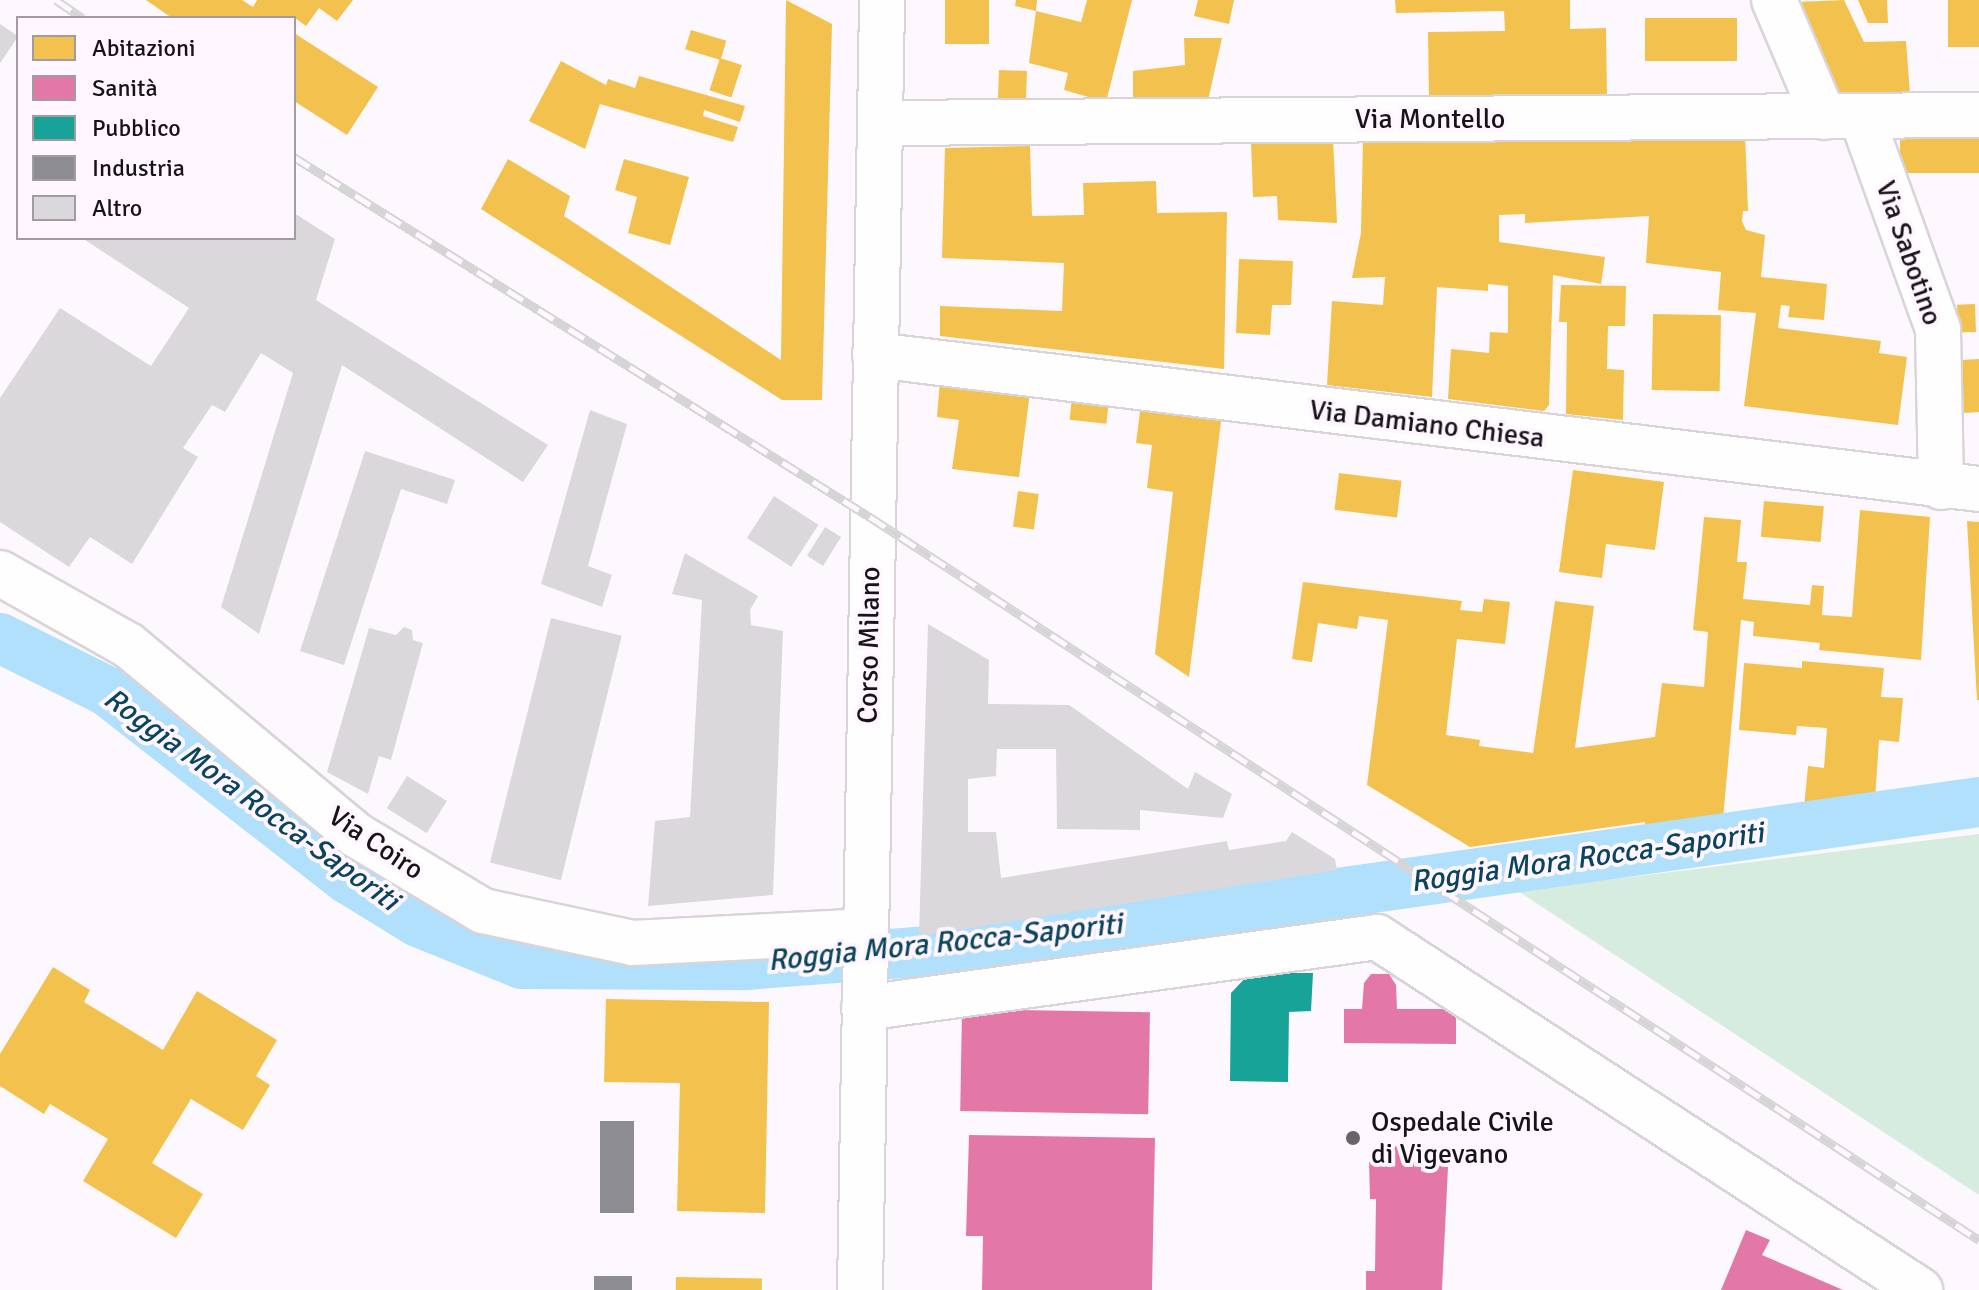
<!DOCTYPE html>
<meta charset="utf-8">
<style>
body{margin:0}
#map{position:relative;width:1979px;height:1290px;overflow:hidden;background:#fdf8fd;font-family:Signika,sans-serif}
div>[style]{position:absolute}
.green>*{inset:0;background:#d5ecdf}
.homes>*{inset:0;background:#f2c14e;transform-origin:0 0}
.health>*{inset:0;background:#e377a8;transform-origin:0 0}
.public>*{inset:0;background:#17a398}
.industry>*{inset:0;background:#8d8d92;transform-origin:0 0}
.canal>*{height:50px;margin:-25px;padding:0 25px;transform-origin:25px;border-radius:25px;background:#b1e0fc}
.building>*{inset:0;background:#dbd8db;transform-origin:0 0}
.roads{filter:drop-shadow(2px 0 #d8d4d8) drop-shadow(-2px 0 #d8d4d8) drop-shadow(0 2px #d8d4d8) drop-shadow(0 -2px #d8d4d8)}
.minor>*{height:44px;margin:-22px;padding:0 22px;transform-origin:22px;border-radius:22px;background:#fffeff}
.rail>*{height:9px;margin-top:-4.5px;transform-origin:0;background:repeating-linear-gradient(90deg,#fff6ff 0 18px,#d6d5d6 0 36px);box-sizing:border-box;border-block:2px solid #d6d5d6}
.dots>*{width:22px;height:22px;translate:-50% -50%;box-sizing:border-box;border:4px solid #fff6ff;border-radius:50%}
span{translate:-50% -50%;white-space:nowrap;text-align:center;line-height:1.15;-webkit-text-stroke:8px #fff6ff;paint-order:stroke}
.street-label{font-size:28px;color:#171417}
.poi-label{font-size:28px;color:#171417}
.left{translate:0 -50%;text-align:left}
.water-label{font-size:30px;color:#0a455e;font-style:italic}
.legend{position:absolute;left:16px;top:16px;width:280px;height:224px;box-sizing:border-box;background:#fff6ff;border:2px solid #a29ca2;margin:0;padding:10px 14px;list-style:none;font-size:24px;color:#171417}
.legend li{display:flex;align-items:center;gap:16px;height:40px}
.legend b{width:40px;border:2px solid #a29ca2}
</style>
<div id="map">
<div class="green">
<i style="clip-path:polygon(1979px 834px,1979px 1195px,1518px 891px)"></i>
</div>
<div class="homes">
<i style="clip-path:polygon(146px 0,242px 0,253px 7px,257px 0,353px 0,337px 21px,319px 8px,306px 26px,295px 18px,172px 18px)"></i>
<i style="clip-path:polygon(786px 0,832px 24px,822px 400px,782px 400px,481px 209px,508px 159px,570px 196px,564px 216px,781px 360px)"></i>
<i style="left:945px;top:0;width:44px;height:44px"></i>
<i style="clip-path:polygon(1016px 0,1037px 0,1036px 11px,1015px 6px)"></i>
<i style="clip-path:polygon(1087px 0,1132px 0,1106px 102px,1064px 90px,1068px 73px,1029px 63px,1036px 11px,1081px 22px)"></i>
<i style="clip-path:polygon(1198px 0,1234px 0,1229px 24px,1194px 16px)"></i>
<i style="clip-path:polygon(1395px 0,1570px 0,1570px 29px,1606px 28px,1607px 97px,1429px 100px,1428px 32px,1505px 31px,1504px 11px,1396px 13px)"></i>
<i style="clip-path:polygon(1844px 0,1864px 42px,1906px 41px,1910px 94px,1841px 97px,1797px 2px)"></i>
<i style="clip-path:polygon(1858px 0,1887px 0,1888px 23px,1868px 23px)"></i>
<i style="left:1948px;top:0;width:31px;height:47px"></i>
<i style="left:1737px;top:18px;width:43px;height:92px;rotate:90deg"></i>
<i style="left:691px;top:30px;width:37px;height:20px;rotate:17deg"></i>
<i style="clip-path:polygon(294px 33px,378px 87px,347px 135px,294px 101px)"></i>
<i style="clip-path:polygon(1184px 38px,1222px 38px,1207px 105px,1133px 106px,1133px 71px,1185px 65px)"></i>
<i style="left:720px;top:58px;width:23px;height:34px;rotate:18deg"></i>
<i style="clip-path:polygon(561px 61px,606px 85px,608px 79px,635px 88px,639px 76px,745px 106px,740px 122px,704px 110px,703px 116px,738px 127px,733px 142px,600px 104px,585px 149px,529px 121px)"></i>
<i style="left:999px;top:70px;width:28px;height:37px;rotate:2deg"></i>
<i style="left:1979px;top:127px;width:46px;height:79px;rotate:90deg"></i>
<i style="clip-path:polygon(1745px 133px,1748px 211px,1743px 211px,1742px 221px,1746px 230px,1765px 235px,1761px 277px,1827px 284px,1824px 320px,1788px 317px,1790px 306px,1781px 305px,1778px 328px,1881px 341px,1879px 353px,1907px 357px,1898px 425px,1744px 406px,1756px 313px,1718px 310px,1721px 272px,1646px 263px,1649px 216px,1525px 223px,1525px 214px,1499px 215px,1499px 242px,1605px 257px,1601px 284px,1553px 275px,1549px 405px,1544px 411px,1448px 399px,1451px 349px,1489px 353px,1490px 332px,1508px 333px,1508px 286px,1488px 284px,1488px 291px,1437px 287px,1432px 397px,1327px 385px,1332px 301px,1383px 305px,1385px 277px,1352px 278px,1361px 233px,1363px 139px)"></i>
<i style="clip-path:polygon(1333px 139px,1337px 223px,1278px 220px,1277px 196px,1253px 197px,1251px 142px)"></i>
<i style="clip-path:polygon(1030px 146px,1032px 216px,1084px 215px,1083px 183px,1156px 181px,1157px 213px,1227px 212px,1224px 369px,940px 336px,940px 306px,1062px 311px,1064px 263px,942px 258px,945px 148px)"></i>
<i style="clip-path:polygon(624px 159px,689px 177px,670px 245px,628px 233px,637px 197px,615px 190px)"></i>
<i style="clip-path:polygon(1239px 259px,1293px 261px,1291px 305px,1272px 305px,1270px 335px,1236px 333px)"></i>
<i style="clip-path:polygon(1561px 285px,1626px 286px,1625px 326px,1608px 326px,1607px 369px,1624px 370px,1623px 420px,1566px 414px,1567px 322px,1559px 322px)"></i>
<i style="left:1975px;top:304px;width:28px;height:18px;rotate:88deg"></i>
<i style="left:1653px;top:314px;width:68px;height:76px;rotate:1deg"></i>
<i style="clip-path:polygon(1979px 359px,1979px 412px,1964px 413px,1961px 360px)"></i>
<i style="clip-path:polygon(940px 380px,1030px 392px,1019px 477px,952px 469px,959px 420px,937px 417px)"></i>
<i style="left:1072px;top:397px;width:37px;height:23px;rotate:6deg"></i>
<i style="clip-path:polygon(1141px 403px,1222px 414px,1189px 677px,1155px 654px,1173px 492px,1147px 488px,1152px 445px,1136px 443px)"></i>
<i style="clip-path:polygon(1573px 470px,1664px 482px,1655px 550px,1606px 544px,1602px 578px,1559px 572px)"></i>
<i style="left:1339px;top:473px;width:63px;height:37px;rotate:7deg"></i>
<i style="left:1018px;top:491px;width:21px;height:36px;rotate:8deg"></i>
<i style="left:1764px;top:501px;width:60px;height:36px;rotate:5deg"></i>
<i style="clip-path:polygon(1860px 510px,1930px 517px,1921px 660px,1819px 650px,1820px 643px,1753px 636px,1754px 622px,1741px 620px,1723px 819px,1644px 827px,1645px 822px,1470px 847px,1367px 785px,1388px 620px,1359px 616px,1357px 629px,1318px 623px,1312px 662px,1292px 659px,1303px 582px,1462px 601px,1460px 610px,1482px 612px,1484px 599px,1510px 602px,1505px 644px,1457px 639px,1446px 735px,1480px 740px,1479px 746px,1533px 753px,1555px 601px,1594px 606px,1575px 748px,1655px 737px,1662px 683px,1704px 687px,1708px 632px,1693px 630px,1704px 517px,1741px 520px,1737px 562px,1747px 562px,1743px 599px,1810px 605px,1812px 585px,1824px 586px,1822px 615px,1852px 617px)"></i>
<i style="clip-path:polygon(1967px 521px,1979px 522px,1979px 700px,1977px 700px)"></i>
<i style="clip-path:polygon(1802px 661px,1884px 668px,1881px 697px,1903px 698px,1899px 742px,1879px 740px,1875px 800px,1804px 808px,1808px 766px,1824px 768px,1827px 728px,1797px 726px,1796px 735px,1739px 730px,1744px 663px,1802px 668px)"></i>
<i style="clip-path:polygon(53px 967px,90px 990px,84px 1002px,163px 1050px,197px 991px,277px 1040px,256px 1076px,270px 1085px,243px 1130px,191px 1099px,152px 1163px,203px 1194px,176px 1238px,83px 1181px,108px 1139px,50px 1104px,44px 1114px,0 1086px,0 1054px)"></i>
<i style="clip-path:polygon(606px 999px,769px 1002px,765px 1213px,677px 1211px,680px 1083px,604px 1082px)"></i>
<i style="left:676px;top:1277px;width:86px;height:13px;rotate:1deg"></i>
</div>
<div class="health">
<i style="clip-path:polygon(1371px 974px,1389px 974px,1396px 985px,1397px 1009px,1456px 1009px,1456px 1044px,1344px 1043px,1344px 1009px,1362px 1009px,1364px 983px)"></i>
<i style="left:962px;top:1009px;width:188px;height:102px;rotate:1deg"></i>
<i style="clip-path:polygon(969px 1135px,1155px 1138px,1152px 1290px,982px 1290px,983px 1236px,966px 1236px)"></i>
<i style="clip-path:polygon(1375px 1146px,1449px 1147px,1442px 1290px,1366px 1290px,1366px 1271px,1375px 1271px,1376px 1199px,1370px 1199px,1369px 1160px,1374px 1160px)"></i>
<i style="clip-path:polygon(1746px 1230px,1770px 1240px,1762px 1255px,1843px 1290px,1721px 1290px)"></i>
</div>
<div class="public">
<i style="clip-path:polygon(1250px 973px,1313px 973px,1311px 1011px,1289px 1012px,1288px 1082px,1230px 1081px,1231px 993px)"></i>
</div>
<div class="industry">
<i style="left:600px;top:1121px;width:34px;height:92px"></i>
<i style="left:594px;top:1276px;width:38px;height:14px"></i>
</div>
<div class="canal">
<i style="left:0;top:638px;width:119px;rotate:26.4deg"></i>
<i style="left:107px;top:691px;width:306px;rotate:38deg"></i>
<i style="left:348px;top:879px;width:82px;rotate:31.6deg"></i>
<i style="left:418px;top:922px;width:112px;rotate:22deg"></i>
<i style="left:522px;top:964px;width:224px;rotate:0.3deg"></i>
<i style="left:746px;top:965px;width:183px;rotate:-4.4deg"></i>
<i style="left:928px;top:951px;width:1062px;rotate:-8.07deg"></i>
</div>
<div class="building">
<i style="left:0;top:24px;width:22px;height:160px;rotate:34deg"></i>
<i style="clip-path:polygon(294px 213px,335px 239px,316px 300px,548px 445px,523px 482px,342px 365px,259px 634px,221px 607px,293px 373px,261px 353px,225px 412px,212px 405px,183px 448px,198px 457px,132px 564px,90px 537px,69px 567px,0 522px,0 398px,60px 308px,151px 366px,189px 308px,82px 238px,294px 238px)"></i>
<i style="clip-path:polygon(590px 410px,627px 424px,588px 566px,612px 575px,602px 607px,541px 584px)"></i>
<i style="clip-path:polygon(365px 451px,455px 480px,447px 504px,401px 489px,344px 665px,300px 651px)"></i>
<i style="left:774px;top:496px;width:53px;height:50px;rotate:33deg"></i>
<i style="left:825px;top:527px;width:19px;height:34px;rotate:32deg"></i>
<i style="clip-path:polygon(685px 553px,758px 596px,750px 610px,751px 625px,783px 631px,773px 895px,648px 906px,655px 821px,690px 817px,702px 600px,672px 594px)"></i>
<i style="left:551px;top:618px;width:73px;height:252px;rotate:14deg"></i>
<i style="clip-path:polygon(928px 624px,989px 660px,988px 704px,1069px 705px,1188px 789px,1195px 772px,1232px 794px,1223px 818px,1140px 810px,1140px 830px,1057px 829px,1056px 749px,997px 749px,996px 776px,968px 779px,968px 832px,996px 832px,1001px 878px,1227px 841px,1229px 850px,1286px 841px,1292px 832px,1335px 859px,1337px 870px,919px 936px)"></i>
<i style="clip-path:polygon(404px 627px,412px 630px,413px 640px,423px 643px,391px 760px,379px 756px,368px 794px,327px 772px,369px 628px,396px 635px)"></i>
<i style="left:407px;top:776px;width:47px;height:38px;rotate:32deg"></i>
</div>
<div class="roads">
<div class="minor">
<i style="left:1774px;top:0;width:127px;rotate:66.9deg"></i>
<i style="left:1862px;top:118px;width:224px;rotate:70.2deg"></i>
<i style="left:1938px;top:329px;width:158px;rotate:88.9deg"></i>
<i style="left:881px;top:123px;width:1098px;rotate:-0.42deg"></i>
<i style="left:875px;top:355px;width:1112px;rotate:6.92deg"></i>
<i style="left:0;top:573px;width:147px;rotate:29.4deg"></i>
<i style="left:128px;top:645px;width:297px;rotate:39.8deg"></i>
<i style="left:356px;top:835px;width:148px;rotate:30.9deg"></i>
<i style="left:483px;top:911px;width:152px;rotate:12.1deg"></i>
<i style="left:632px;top:943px;width:233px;rotate:-2.9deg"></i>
<i style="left:864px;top:1008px;width:518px;rotate:-7.88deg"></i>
<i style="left:1377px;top:937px;width:648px;rotate:33.03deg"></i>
<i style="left:860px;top:1290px;width:1290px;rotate:-89.02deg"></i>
</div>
</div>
<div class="rail">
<i style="left:56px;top:0;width:32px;rotate:34deg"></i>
<i style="left:294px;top:157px;width:679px;rotate:32.01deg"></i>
<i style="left:870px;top:517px;width:1324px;rotate:33.1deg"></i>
</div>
<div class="dots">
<i style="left:1353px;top:1138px;background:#686468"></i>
</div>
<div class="street-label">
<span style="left:1430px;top:119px">Via Montello</span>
<span style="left:1909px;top:253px;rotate:71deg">Via Sabotino</span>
<span style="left:1427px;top:424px;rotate:7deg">Via Damiano Chiesa</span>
<span style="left:869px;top:645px;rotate:-89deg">Corso Milano</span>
<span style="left:376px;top:843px;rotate:34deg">Via Coiro</span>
</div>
<div class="poi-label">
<span class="left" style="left:1371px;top:1138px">Ospedale Civile<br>di Vigevano</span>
</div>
<div class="water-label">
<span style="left:251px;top:800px;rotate:36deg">Roggia Mora Rocca-Saporiti</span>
<span style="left:1587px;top:858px;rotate:-8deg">Roggia Mora Rocca-Saporiti</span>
<span style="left:945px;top:943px;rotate:-6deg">Roggia Mora Rocca-Saporiti</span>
</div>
<ul class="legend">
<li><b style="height:22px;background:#f2c14e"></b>Abitazioni</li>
<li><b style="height:22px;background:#e377a8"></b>Sanità</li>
<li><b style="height:22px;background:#17a398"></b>Pubblico</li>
<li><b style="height:22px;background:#8d8d92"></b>Industria</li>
<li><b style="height:22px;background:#dbd8db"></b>Altro</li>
</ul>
</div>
